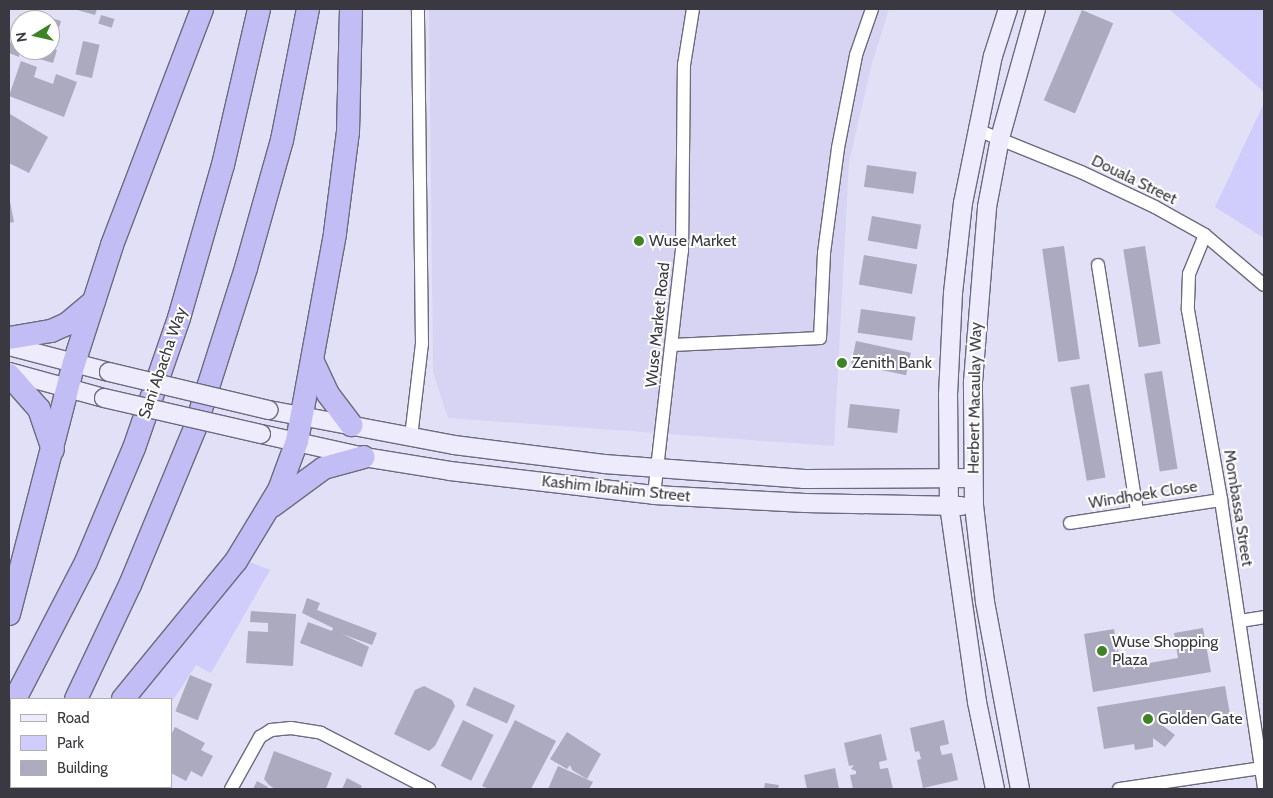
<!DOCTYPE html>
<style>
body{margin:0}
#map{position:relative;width:1273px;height:798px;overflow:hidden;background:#e1e0f6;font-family:Cabin,sans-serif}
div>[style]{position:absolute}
.built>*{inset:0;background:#d6d4f2}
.green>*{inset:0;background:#d0ccfb}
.building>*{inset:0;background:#abaabf;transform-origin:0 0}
.roads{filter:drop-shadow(1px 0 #6c6a7d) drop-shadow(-1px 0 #6c6a7d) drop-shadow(0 1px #6c6a7d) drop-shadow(0 -1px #6c6a7d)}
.minor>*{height:12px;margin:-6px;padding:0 6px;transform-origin:6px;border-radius:6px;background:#fff}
.secondary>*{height:18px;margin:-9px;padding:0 9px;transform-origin:9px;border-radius:9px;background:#edebfc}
.motorway>*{height:22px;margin:-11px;padding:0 11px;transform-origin:11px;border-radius:11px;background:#c2bdf4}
.bridges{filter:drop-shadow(1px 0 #6c6a7d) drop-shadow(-1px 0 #6c6a7d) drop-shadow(0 1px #6c6a7d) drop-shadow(0 -1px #6c6a7d)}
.secondary-bridge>*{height:18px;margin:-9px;padding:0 9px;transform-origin:9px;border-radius:9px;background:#edebfc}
.dots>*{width:14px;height:14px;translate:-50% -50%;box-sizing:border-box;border:2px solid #fff;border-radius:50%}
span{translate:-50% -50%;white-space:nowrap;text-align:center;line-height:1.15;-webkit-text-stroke:4px #fff;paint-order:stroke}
.street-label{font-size:16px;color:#3a3942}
.poi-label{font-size:16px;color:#3a3942}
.left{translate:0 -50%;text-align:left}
.frame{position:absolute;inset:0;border:10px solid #3a3942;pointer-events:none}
.legend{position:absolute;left:10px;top:698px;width:162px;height:90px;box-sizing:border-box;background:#fff;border:1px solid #b0b0b3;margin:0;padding:6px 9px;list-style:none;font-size:15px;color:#3a3942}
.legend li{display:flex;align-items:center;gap:10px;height:25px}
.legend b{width:25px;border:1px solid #b0b0b3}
.north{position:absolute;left:10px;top:10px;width:50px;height:50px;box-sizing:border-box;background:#fff;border:1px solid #b0b0b3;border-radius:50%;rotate:261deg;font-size:14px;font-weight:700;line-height:20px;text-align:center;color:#3a3942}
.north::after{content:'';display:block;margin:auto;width:18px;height:22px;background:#3f8327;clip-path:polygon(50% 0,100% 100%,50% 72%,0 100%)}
</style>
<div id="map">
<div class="built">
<i style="clip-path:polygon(429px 9px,889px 9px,872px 63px,849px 162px,834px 446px,448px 418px,433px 372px)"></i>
</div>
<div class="green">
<i style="clip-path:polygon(1169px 9px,1264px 9px,1264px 92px)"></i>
<i style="clip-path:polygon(1264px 103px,1264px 238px,1215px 207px)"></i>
<i style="clip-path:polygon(245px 560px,270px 570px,211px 673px,196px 665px,171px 703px,171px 699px,133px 699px)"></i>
</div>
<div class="building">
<i style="clip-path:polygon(74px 9px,97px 9px,95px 15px)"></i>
<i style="left:1082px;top:10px;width:34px;height:98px;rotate:23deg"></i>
<i style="clip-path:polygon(35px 13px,61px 21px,55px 42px,50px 40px,50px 20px,33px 20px)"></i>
<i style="left:101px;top:15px;width:14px;height:9px;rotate:17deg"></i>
<i style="left:83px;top:41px;width:17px;height:34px;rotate:13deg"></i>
<i style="clip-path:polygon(10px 42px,20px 45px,19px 57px,9px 53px)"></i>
<i style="clip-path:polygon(50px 48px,57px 50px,53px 63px,22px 54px,24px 50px)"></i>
<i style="clip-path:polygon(21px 61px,37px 67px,34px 77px,53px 84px,56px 74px,77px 82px,64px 117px,9px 96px)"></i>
<i style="clip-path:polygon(10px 114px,48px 137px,29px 173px,9px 163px)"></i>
<i style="left:867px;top:165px;width:50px;height:22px;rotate:8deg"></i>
<i style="clip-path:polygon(9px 196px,14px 222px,9px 223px)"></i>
<i style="left:872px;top:216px;width:50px;height:25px;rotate:10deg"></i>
<i style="left:1064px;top:246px;width:114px;height:22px;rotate:82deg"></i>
<i style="left:1145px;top:246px;width:99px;height:22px;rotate:81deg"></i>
<i style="left:864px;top:255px;width:54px;height:30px;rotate:10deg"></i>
<i style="left:861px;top:309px;width:55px;height:24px;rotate:8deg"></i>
<i style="left:856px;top:341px;width:56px;height:23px;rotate:12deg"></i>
<i style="left:1162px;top:371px;width:99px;height:18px;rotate:81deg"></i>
<i style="left:1089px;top:384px;width:95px;height:19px;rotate:80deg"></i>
<i style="left:850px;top:404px;width:50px;height:24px;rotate:6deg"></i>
<i style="clip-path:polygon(307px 598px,320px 603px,317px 610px,377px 633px,372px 645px,342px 634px,369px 647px,362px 667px,300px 643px,308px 622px,332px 631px,333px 628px,302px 613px)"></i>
<i style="clip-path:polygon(251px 611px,296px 614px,293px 666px,246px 663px,248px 631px,268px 632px,268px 623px,250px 622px)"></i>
<i style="clip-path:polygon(1203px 628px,1211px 672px,1093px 692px,1084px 634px,1114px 629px,1121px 668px,1178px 658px,1174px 633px)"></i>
<i style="left:190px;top:675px;width:24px;height:39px;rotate:22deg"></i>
<i style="clip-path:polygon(424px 686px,452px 700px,455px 706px,435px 746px,429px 751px,394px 734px,415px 690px)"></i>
<i style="clip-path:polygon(1225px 686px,1230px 714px,1162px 725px,1175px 735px,1165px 747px,1153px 738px,1153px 747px,1135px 750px,1134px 744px,1104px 749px,1097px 707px)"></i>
<i style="left:474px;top:687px;width:45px;height:20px;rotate:24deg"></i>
<i style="left:463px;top:720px;width:34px;height:51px;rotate:26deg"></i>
<i style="clip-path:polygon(515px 720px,556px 741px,531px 789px,489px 789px,482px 786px)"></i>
<i style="clip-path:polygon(944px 720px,949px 744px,940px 746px,940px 749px,942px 755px,952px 753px,958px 780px,923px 788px,917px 760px,921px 759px,919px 751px,915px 752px,910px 728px)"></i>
<i style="clip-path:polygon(175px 727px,205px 743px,201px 750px,213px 756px,202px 777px,191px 771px,186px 781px,171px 773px,171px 735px)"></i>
<i style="clip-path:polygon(567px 732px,601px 754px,587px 779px,572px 770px,570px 765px,567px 769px,550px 759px)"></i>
<i style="clip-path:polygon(881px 734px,887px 760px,879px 762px,880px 769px,888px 768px,893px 789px,853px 789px,850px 775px,856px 774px,856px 771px,851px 769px,854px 765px,849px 766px,844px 743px)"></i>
<i style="clip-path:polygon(274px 751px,332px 773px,326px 789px,275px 789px,269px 785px,264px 779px)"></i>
<i style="clip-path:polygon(558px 766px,593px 782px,589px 789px,548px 789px)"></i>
<i style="clip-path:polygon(835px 768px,839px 789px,807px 789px,804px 775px)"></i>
<i style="clip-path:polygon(347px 778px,362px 786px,360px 789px,342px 789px)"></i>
<i style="clip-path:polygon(257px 781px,268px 787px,267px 789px,253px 789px)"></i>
<i style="clip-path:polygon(765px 783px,779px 785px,778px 789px,764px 789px)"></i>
<i style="clip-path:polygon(144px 787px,169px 787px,174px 789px,142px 789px)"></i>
</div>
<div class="roads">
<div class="minor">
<i style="left:975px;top:129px;width:114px;rotate:22.1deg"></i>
<i style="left:1081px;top:172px;width:82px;rotate:25.3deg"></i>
<i style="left:1155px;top:207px;width:57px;rotate:29.2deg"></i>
<i style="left:1205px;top:235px;width:77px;rotate:40.3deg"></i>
<i style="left:1205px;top:235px;width:42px;rotate:112.3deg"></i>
<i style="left:1189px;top:274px;width:36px;rotate:92deg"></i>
<i style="left:1188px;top:310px;width:193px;rotate:80.1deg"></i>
<i style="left:1221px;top:500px;width:292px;rotate:81.5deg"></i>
<i style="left:1098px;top:265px;width:250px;rotate:81deg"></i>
<i style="left:673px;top:345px;width:147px;rotate:-2.7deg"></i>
<i style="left:820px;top:338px;width:85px;rotate:-87.3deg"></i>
<i style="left:824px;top:253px;width:106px;rotate:-82.4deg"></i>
<i style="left:838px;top:148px;width:95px;rotate:-79deg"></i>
<i style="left:856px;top:55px;width:49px;rotate:-70.8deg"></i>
<i style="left:411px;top:437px;width:94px;rotate:-83.3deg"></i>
<i style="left:422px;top:344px;width:335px;rotate:-90.7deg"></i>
<i style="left:654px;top:495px;width:246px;rotate:-83.5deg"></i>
<i style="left:682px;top:251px;width:186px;rotate:-89.4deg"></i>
<i style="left:684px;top:65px;width:57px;rotate:-80.9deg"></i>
<i style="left:1070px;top:523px;width:153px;rotate:-8.7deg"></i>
<i style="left:1240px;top:621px;width:24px;rotate:-9deg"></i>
<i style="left:231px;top:789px;width:60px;rotate:-60.9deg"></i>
<i style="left:260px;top:737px;width:13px;rotate:-32deg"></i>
<i style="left:271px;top:730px;width:20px;rotate:-6deg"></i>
<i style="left:291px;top:728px;width:30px;rotate:9deg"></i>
<i style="left:321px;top:733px;width:122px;rotate:27.4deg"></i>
<i style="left:1119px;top:789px;width:144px;rotate:-8.4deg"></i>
</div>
<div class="secondary">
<i style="left:9px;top:346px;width:103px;rotate:14.6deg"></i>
<i style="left:9px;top:372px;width:98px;rotate:15.3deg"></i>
<i style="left:269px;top:410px;width:188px;rotate:10.7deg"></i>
<i style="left:454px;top:445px;width:151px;rotate:7.2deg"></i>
<i style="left:604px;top:464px;width:201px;rotate:4.3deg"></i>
<i style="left:804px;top:479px;width:169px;rotate:-0.3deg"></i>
<i style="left:261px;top:434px;width:106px;rotate:12.6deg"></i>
<i style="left:364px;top:457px;width:87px;rotate:9.2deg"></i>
<i style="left:450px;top:471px;width:205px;rotate:6.7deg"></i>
<i style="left:654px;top:495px;width:151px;rotate:3deg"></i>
<i style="left:805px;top:503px;width:156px;rotate:1.1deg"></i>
<i style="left:995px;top:789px;width:89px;rotate:-101.7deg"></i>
<i style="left:977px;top:702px;width:198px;rotate:-98.1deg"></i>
<i style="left:949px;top:506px;width:111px;rotate:-90.5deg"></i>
<i style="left:948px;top:395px;width:102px;rotate:-87.2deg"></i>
<i style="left:953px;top:293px;width:91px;rotate:-83.7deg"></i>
<i style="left:963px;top:203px;width:150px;rotate:-78.5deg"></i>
<i style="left:993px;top:56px;width:49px;rotate:-72.3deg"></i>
<i style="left:1020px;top:789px;width:190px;rotate:-100.6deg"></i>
<i style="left:985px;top:602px;width:97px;rotate:-96.5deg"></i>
<i style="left:974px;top:506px;width:124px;rotate:-90.5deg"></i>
<i style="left:973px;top:382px;width:176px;rotate:-85.4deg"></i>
<i style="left:987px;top:207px;width:70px;rotate:-79.3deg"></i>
<i style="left:1000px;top:138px;width:134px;rotate:-74.4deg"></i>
</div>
<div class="motorway">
<i style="left:9px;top:338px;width:43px;rotate:-9.5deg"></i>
<i style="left:51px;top:331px;width:17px;rotate:-24deg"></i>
<i style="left:67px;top:324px;width:35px;rotate:-40deg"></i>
<i style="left:313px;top:362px;width:35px;rotate:65deg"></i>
<i style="left:328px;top:394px;width:39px;rotate:53deg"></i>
<i style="left:9px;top:375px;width:45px;rotate:48.6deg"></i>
<i style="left:39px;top:409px;width:43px;rotate:71.1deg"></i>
<i style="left:272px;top:506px;width:64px;rotate:-36.2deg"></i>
<i style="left:324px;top:468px;width:41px;rotate:-15.4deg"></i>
<i style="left:9px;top:614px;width:259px;rotate:-75.5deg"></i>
<i style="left:74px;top:363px;width:124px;rotate:-72.1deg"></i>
<i style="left:112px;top:245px;width:253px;rotate:-69.1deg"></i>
<i style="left:15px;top:699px;width:154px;rotate:-62.6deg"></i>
<i style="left:86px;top:562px;width:124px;rotate:-67.2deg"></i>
<i style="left:134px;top:448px;width:138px;rotate:-70.9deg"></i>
<i style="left:179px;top:318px;width:159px;rotate:-74deg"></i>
<i style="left:223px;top:165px;width:160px;rotate:-77deg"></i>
<i style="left:76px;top:699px;width:126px;rotate:-64.7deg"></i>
<i style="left:130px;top:585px;width:170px;rotate:-67.5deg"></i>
<i style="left:195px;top:428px;width:168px;rotate:-72.3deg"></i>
<i style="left:246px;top:268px;width:133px;rotate:-74.3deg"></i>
<i style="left:282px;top:140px;width:134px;rotate:-78.8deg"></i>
<i style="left:123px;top:699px;width:178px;rotate:-50.7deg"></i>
<i style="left:236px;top:561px;width:83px;rotate:-58.8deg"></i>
<i style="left:279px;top:490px;width:52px;rotate:-69.8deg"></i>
<i style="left:297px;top:441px;width:211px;rotate:-79.6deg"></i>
<i style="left:335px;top:233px;width:102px;rotate:-82.7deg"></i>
<i style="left:348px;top:132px;width:123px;rotate:-88.6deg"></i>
<i style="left:24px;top:789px;width:2px;rotate:-63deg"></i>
<i style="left:48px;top:789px;width:4px;rotate:-34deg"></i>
</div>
</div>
<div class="bridges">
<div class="secondary-bridge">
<i style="left:109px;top:372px;width:164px;rotate:13.4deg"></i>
<i style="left:104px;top:398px;width:161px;rotate:12.9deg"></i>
</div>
</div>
<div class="dots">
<i style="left:639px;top:241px;background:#3f8327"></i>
<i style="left:842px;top:363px;background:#3f8327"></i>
<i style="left:1102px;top:651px;background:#3f8327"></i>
<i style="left:1148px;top:719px;background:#3f8327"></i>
</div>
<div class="street-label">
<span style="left:1134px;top:180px;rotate:26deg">Douala Street</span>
<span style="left:658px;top:325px;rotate:-84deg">Wuse Market Road</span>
<span style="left:163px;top:363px;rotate:-71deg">Sani Abacha Way</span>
<span style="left:975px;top:398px;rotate:-89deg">Herbert Macaulay Way</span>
<span style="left:616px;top:489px;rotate:6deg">Kashim Ibrahim Street</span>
<span style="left:1143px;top:495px;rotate:-9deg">Windhoek Close</span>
<span style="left:1238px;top:508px;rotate:81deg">Mombassa Street</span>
</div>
<div class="poi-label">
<span class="left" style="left:649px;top:241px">Wuse Market</span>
<span class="left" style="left:852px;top:363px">Zenith Bank</span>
<span class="left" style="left:1112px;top:651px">Wuse Shopping<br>Plaza</span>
<span class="left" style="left:1158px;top:719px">Golden Gate</span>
</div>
<div class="frame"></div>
<ul class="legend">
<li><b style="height:6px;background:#edebfc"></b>Road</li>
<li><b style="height:14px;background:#d0ccfb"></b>Park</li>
<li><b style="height:14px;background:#abaabf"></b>Building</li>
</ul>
<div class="north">N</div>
</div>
